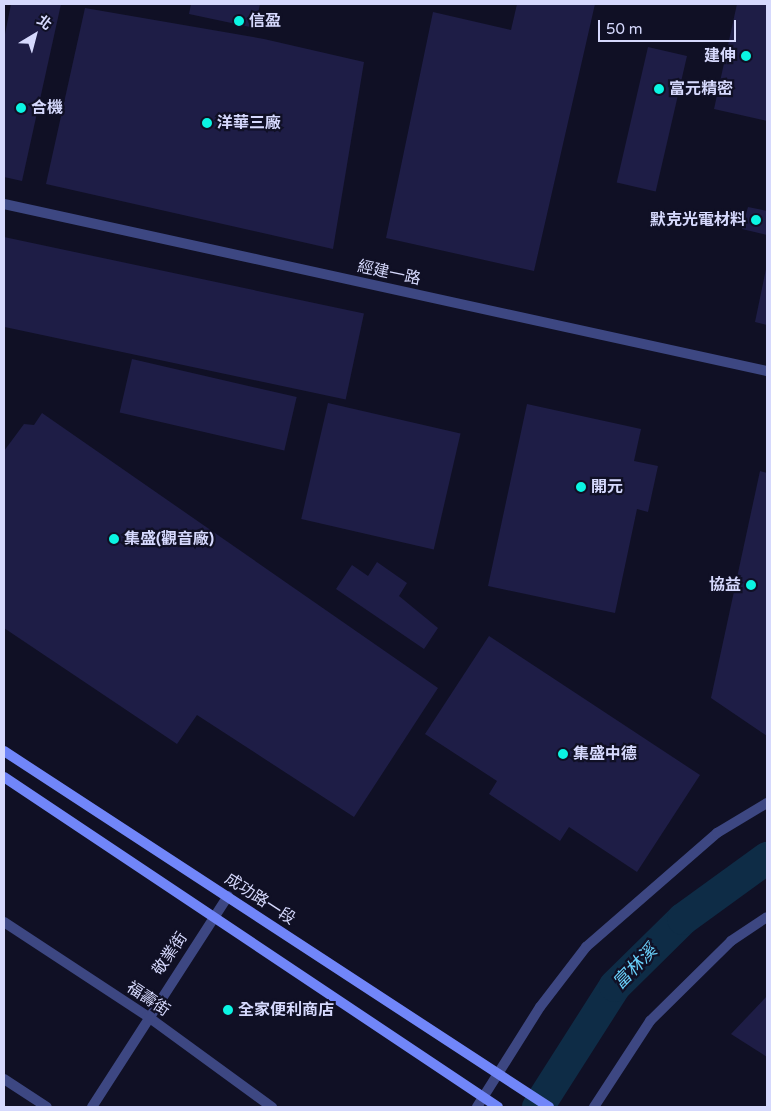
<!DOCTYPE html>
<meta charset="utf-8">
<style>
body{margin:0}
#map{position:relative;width:771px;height:1111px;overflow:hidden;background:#101025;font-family:"Varela Round","Noto Sans TC",sans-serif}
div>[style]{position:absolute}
.river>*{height:32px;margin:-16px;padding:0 16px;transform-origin:16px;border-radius:16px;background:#0e2c46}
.building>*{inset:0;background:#1e1d46;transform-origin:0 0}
.lane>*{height:10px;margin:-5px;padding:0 5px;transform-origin:5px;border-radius:5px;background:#3d4782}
.street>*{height:10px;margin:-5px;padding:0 5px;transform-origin:5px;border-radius:5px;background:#3d4782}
.secondary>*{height:10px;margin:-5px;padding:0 5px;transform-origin:5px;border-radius:5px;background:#7186f9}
.dots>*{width:14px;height:14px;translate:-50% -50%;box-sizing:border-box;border:2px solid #101025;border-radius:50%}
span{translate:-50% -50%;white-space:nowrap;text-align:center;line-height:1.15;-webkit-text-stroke:4.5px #101025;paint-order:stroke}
.poi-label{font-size:16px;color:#d6d9fd;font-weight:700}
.left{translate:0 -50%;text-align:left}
.right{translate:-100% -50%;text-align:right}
.street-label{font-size:16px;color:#d6d9fd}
.water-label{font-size:18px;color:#69cff9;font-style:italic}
.frame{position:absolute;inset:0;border:5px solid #d6d9fd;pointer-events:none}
.north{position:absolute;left:10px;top:10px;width:50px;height:50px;-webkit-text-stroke:4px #101025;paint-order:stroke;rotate:37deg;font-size:14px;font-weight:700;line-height:20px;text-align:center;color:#d6d9fd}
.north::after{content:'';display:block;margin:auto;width:18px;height:22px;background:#d6d9fd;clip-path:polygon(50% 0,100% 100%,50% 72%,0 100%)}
.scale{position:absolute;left:598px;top:20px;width:138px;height:22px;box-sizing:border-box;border:2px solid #d6d9fd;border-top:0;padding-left:6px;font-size:15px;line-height:18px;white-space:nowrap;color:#d6d9fd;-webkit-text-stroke:4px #101025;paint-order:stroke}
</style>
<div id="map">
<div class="river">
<i style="left:538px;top:1107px;width:143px;rotate:-57.5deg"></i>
<i style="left:615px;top:986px;width:95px;rotate:-44.6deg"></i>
<i style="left:683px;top:919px;width:104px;rotate:-36deg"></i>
</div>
<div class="building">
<i style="clip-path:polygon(11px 4px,61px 4px,22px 181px,4px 177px,4px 39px)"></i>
<i style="clip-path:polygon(191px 4px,260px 4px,255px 28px,189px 14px)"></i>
<i style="clip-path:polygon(517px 4px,595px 4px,534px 271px,386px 238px,433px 12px,511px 30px)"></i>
<i style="clip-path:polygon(737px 4px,767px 4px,767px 121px,714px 109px)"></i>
<i style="clip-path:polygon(85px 8px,264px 39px,364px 62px,333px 249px,46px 184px)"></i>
<i style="left:648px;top:47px;width:40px;height:139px;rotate:13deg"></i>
<i style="clip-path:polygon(748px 207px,767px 211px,767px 235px,742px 229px)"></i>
<i style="left:4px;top:237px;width:368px;height:88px;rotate:12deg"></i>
<i style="clip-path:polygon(766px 269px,767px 269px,767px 325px,755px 322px)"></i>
<i style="left:132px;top:359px;width:169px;height:55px;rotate:13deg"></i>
<i style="left:328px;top:403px;width:136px;height:119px;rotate:13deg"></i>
<i style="clip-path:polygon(527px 404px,641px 429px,634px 461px,658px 466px,648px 512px,637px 509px,615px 613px,488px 586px)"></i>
<i style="clip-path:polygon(42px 413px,438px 688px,354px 817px,197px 715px,177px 744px,4px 628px,4px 451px,24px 424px,34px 425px)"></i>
<i style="clip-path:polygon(760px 471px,767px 473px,767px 736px,711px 698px)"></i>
<i style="clip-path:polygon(377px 562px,407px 583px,399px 596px,438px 628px,424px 649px,336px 589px,352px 565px,368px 576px)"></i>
<i style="clip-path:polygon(489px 636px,700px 775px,637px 872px,569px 827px,560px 841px,489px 794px,497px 781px,425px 734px)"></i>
<i style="clip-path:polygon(767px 996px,767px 1057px,731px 1034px)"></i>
</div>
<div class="lane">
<i style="left:477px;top:1107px;width:118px;rotate:-57.8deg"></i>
<i style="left:540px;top:1007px;width:76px;rotate:-52.5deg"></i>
<i style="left:586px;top:947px;width:174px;rotate:-41deg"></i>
<i style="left:717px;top:833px;width:58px;rotate:-31deg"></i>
<i style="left:594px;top:1107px;width:103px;rotate:-56.9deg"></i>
<i style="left:650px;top:1021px;width:114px;rotate:-44.6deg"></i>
<i style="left:731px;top:941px;width:43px;rotate:-33.7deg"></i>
</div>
<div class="street">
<i style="left:4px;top:204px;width:781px;rotate:12.35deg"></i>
<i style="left:4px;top:922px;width:171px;rotate:33.3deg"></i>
<i style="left:147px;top:1016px;width:155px;rotate:36.1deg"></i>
<i style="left:4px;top:1079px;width:51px;rotate:33.1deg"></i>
<i style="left:92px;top:1107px;width:251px;rotate:-57.2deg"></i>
</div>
<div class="secondary">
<i style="left:4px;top:751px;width:651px;rotate:33.15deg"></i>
<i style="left:4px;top:777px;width:594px;rotate:33.74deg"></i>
</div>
<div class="dots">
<i style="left:239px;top:21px;background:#0bf5e3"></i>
<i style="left:746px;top:56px;background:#0bf5e3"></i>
<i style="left:659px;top:89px;background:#0bf5e3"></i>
<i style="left:21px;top:108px;background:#0bf5e3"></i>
<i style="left:207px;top:123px;background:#0bf5e3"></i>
<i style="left:756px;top:220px;background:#0bf5e3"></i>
<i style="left:581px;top:487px;background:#0bf5e3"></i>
<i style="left:114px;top:539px;background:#0bf5e3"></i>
<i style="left:751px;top:585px;background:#0bf5e3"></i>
<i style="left:563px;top:754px;background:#0bf5e3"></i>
<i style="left:228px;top:1010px;background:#0bf5e3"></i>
</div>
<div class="poi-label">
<span class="left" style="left:249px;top:21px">信盈</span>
<span class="right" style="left:736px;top:56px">建伸</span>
<span class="left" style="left:669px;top:89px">富元精密</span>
<span class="left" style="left:31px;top:108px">合機</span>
<span class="left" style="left:217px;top:123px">洋華三廠</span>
<span class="right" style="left:746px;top:220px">默克光電材料</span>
<span class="left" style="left:591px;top:487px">開元</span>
<span class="left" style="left:124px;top:539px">集盛(觀音廠)</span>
<span class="right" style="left:741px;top:585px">協益</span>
<span class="left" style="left:573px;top:754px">集盛中德</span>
<span class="left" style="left:238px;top:1010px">全家便利商店</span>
</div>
<div class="street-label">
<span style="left:389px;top:273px;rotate:12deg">經建一路</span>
<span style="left:260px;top:899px;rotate:33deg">成功路一段</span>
<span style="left:170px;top:954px;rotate:-56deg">敬業街</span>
<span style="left:148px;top:999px;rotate:34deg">福壽街</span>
</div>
<div class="water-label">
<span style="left:635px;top:967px;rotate:-46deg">富林溪</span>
</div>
<div class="frame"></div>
<div class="north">北</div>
<div class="scale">50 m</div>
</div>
